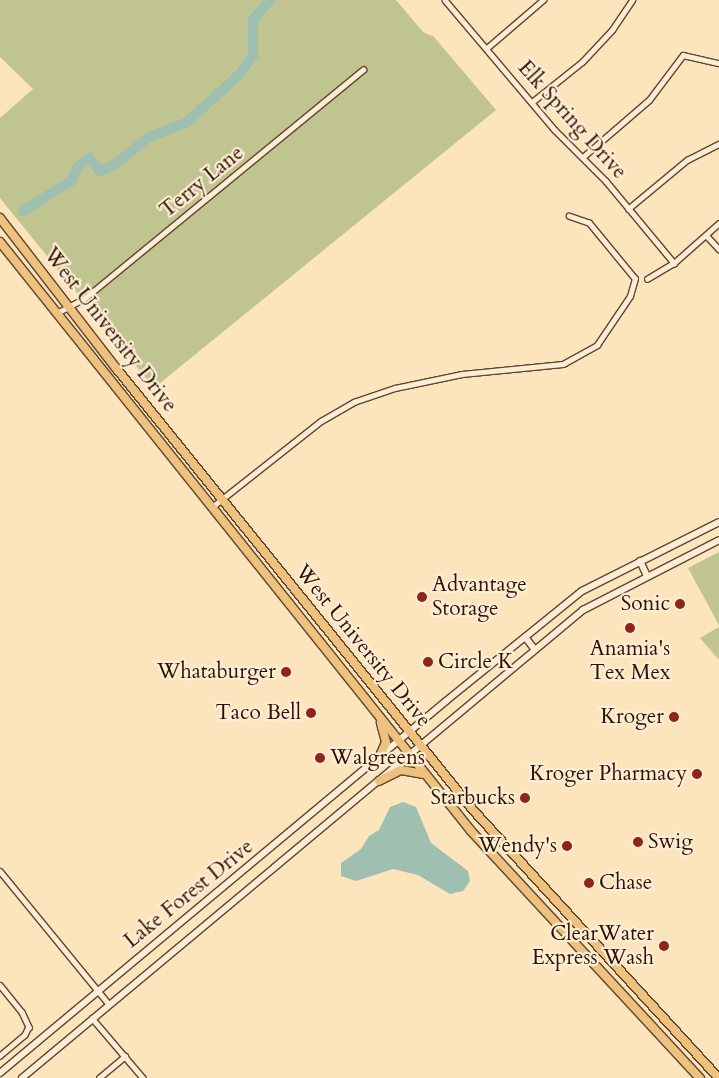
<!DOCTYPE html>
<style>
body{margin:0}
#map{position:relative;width:719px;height:1078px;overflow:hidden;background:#fce4bd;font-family:Cardo,serif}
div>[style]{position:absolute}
.green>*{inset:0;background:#c0c490}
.water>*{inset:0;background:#9fbfb1}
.river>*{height:10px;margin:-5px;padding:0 5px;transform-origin:5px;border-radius:5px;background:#9fbfb1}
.roads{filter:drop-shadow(1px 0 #5f4630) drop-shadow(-1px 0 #5f4630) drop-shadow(0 1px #5f4630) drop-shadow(0 -1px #5f4630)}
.street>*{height:4.5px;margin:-2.25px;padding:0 2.25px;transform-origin:2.25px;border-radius:2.25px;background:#fdedd4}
.secondary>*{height:6px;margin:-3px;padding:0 3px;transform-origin:3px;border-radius:3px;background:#fdedd4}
.highway>*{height:8px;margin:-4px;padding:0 4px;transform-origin:4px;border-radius:4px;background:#eec27e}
.dots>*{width:14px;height:14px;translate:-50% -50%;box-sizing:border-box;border:2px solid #fdedd4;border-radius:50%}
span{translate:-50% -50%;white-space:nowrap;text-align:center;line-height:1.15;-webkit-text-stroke:4.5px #fdedd4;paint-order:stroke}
.street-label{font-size:21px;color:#2b1201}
.poi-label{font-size:21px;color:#2b1201}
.left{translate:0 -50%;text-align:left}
.right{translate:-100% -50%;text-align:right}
</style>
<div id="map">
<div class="green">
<i style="clip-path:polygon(0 0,396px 0,423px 32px,434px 37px,496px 110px,154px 388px,0 198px,0 118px,33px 89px,0 57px)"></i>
<i style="clip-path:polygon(719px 552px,719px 625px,688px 568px)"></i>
<i style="clip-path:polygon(719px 627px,719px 660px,700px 638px)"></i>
</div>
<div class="water">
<i style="clip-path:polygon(403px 802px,416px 807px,431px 843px,468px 871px,470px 881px,463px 891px,450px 894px,418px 875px,393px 869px,356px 881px,341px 876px,341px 863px,361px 849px,369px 836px,379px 830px,390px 807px)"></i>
</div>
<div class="river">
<i style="left:23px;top:211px;width:57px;rotate:-32deg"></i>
<i style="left:71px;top:181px;width:14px;rotate:-65deg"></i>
<i style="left:77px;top:168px;width:16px;rotate:-40deg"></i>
<i style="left:89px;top:158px;width:17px;rotate:50deg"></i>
<i style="left:100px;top:171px;width:15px;rotate:-23deg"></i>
<i style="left:114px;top:165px;width:45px;rotate:-38.7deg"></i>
<i style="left:149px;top:137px;width:40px;rotate:-21deg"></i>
<i style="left:186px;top:123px;width:72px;rotate:-42.2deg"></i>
<i style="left:239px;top:75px;width:24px;rotate:-54deg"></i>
<i style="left:253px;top:56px;width:36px;rotate:-90deg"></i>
<i style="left:253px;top:20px;width:26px;rotate:-50deg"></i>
</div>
<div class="roads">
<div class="street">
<i style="left:445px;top:0;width:170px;rotate:49.8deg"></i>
<i style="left:555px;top:130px;width:72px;rotate:45deg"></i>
<i style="left:606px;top:181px;width:107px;rotate:50.3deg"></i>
<i style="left:487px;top:48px;width:74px;rotate:-40.6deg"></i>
<i style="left:532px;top:102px;width:64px;rotate:-38.7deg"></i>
<i style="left:582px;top:62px;width:44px;rotate:-46.8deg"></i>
<i style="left:612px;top:30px;width:36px;rotate:-56deg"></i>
<i style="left:583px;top:157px;width:87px;rotate:-40.8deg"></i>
<i style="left:649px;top:100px;width:56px;rotate:-52.9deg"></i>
<i style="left:683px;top:55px;width:37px;rotate:13deg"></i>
<i style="left:628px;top:209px;width:77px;rotate:-39.7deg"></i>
<i style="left:687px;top:160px;width:36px;rotate:-27deg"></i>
<i style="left:707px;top:236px;width:18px;rotate:47deg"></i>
<i style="left:647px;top:279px;width:31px;rotate:-31deg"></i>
<i style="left:674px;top:263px;width:60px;rotate:-41.6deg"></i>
<i style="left:57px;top:313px;width:32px;rotate:-28deg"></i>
<i style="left:85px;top:298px;width:360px;rotate:-39.4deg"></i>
<i style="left:212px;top:507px;width:139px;rotate:-38.3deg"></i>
<i style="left:321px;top:421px;width:38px;rotate:-30deg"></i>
<i style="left:354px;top:402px;width:43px;rotate:-18.9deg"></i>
<i style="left:395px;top:388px;width:68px;rotate:-11.8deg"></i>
<i style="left:462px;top:374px;width:101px;rotate:-5.7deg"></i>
<i style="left:563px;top:364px;width:39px;rotate:-29deg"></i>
<i style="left:597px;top:345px;width:59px;rotate:-56deg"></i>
<i style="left:630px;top:296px;width:18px;rotate:-74deg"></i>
<i style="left:635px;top:279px;width:72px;rotate:-129.4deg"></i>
<i style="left:589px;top:223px;width:21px;rotate:-161deg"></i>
<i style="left:0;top:871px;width:172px;rotate:50.7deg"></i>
<i style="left:0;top:985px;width:35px;rotate:51deg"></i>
<i style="left:22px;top:1012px;width:17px;rotate:65deg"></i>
<i style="left:29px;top:1027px;width:9px;rotate:117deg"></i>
<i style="left:25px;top:1035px;width:33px;rotate:140deg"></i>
<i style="left:92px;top:1018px;width:79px;rotate:49.6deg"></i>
<i style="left:99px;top:1078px;width:34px;rotate:-40deg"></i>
</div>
<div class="secondary">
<i style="left:640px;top:561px;width:17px;rotate:65deg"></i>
<i style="left:525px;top:637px;width:16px;rotate:52deg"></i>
<i style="left:0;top:1073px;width:581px;rotate:-39.83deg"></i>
<i style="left:446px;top:701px;width:175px;rotate:-39deg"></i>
<i style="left:582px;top:591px;width:153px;rotate:-26.7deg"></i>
<i style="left:22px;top:1078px;width:731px;rotate:-39.84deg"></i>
<i style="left:583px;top:610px;width:153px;rotate:-27.2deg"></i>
</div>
<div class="highway">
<i style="left:0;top:218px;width:190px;rotate:52.3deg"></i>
<i style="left:116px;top:368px;width:568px;rotate:51.07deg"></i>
<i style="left:473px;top:810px;width:364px;rotate:47.5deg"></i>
<i style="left:0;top:242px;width:754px;rotate:51.35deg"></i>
<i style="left:471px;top:831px;width:337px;rotate:47.2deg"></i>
<i style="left:379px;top:758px;width:17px;rotate:-66deg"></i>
<i style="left:386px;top:742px;width:20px;rotate:-105deg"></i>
<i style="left:379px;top:781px;width:25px;rotate:-27deg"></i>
<i style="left:401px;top:770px;width:23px;rotate:10deg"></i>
</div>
</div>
<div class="dots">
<i style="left:422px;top:597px;background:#8f2418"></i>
<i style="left:680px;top:604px;background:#8f2418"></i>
<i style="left:630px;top:628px;background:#8f2418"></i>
<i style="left:428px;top:662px;background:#8f2418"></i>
<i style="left:286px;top:672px;background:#8f2418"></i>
<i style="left:311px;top:713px;background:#8f2418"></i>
<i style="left:674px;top:717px;background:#8f2418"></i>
<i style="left:320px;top:758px;background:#8f2418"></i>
<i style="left:697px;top:774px;background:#8f2418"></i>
<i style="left:525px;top:798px;background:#8f2418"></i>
<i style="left:638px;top:842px;background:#8f2418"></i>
<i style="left:567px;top:846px;background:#8f2418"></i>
<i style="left:589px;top:883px;background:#8f2418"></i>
<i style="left:664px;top:946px;background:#8f2418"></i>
</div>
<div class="street-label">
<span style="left:572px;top:120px;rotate:48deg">Elk Spring Drive</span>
<span style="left:202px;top:182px;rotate:-39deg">Terry Lane</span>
<span style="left:110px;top:330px;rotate:52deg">West University Drive</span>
<span style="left:363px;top:646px;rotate:51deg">West University Drive</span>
<span style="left:189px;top:894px;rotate:-39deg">Lake Forest Drive</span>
</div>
<div class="poi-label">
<span class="left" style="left:432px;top:597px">Advantage<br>Storage</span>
<span class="right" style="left:670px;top:604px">Sonic</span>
<span style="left:630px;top:661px">Anamia's<br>Tex Mex</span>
<span class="left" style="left:438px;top:662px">Circle K</span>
<span class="right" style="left:276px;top:672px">Whataburger</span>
<span class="right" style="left:301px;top:713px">Taco Bell</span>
<span class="right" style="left:664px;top:717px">Kroger</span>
<span class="left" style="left:330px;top:758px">Walgreens</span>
<span class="right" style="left:687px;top:774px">Kroger Pharmacy</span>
<span class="right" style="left:515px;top:798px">Starbucks</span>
<span class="left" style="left:648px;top:842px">Swig</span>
<span class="right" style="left:557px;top:846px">Wendy's</span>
<span class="left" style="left:599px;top:883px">Chase</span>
<span class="right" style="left:654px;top:946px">ClearWater<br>Express Wash</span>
</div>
</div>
